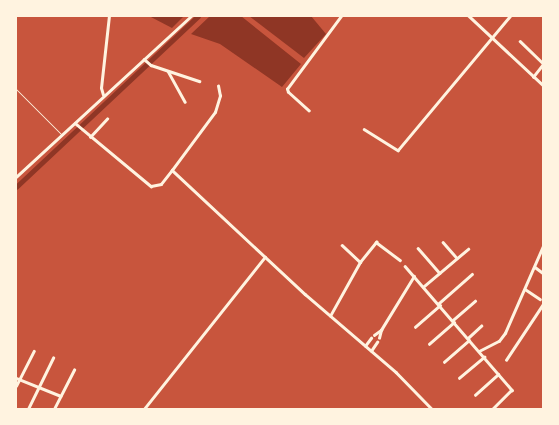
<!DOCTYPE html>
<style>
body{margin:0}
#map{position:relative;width:559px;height:425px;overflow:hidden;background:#c8553d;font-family:Bitter,serif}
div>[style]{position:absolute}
.water>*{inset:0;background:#8f3625}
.canal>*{height:5px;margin:-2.5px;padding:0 2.5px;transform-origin:2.5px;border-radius:2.5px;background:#8f3625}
.service>*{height:1px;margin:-0.5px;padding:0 0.5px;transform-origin:0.5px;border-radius:0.5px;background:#fff3e0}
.minor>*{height:2.5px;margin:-1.25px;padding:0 1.25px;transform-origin:1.25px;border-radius:1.25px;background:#fff3e0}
span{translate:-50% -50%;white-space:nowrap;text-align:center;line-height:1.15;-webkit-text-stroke:4px #fff3e0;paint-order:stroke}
.frame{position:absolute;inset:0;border:17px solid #fff3e0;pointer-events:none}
</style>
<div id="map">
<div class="water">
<i style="clip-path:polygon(149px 16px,184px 16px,172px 28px)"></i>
<i style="clip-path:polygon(210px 16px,241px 16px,301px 64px,282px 87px,220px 44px,191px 34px)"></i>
<i style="clip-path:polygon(249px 16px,311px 16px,326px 34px,304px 58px)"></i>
</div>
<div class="canal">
<i style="left:16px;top:187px;width:250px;rotate:-43.2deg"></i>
</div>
<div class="service">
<i style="left:16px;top:89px;width:64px;rotate:45deg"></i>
</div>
<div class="minor">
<i style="left:469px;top:16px;width:101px;rotate:43deg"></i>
<i style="left:520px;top:41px;width:32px;rotate:44deg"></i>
<i style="left:144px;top:59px;width:9px;rotate:41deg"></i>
<i style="left:151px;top:65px;width:51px;rotate:18.4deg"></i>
<i style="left:168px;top:71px;width:35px;rotate:61deg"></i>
<i style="left:533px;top:77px;width:16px;rotate:-52deg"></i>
<i style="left:103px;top:95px;width:7px;rotate:-106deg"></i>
<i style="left:101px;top:88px;width:72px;rotate:-83.7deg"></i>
<i style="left:309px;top:111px;width:28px;rotate:-138deg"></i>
<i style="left:288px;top:92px;width:3px;rotate:-108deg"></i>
<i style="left:287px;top:89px;width:91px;rotate:-53.5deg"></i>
<i style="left:75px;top:123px;width:99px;rotate:39.7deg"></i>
<i style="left:151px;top:186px;width:10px;rotate:-11deg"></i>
<i style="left:161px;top:184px;width:18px;rotate:-52deg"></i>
<i style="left:172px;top:170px;width:182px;rotate:43deg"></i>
<i style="left:305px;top:294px;width:120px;rotate:40.6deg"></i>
<i style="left:396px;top:372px;width:52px;rotate:45.8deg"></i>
<i style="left:364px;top:129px;width:40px;rotate:32deg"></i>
<i style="left:398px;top:150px;width:175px;rotate:-50.1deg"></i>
<i style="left:90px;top:137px;width:25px;rotate:-47deg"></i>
<i style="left:172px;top:170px;width:72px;rotate:-53.4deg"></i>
<i style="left:215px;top:112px;width:17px;rotate:-73deg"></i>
<i style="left:220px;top:96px;width:10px;rotate:-101deg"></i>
<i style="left:16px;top:177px;width:238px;rotate:-42.6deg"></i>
<i style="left:443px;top:242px;width:21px;rotate:49deg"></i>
<i style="left:342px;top:245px;width:25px;rotate:43deg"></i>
<i style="left:418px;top:248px;width:33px;rotate:49deg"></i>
<i style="left:405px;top:266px;width:164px;rotate:49.2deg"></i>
<i style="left:512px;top:390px;width:27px;rotate:135deg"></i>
<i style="left:535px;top:267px;width:10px;rotate:37deg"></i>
<i style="left:423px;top:287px;width:59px;rotate:-40.2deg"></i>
<i style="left:525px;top:289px;width:18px;rotate:34deg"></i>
<i style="left:438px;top:304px;width:45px;rotate:-41.4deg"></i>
<i style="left:330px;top:316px;width:62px;rotate:-60.9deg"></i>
<i style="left:360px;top:262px;width:26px;rotate:-51deg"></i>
<i style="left:376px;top:242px;width:30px;rotate:37deg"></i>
<i style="left:453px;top:320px;width:29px;rotate:-41deg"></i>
<i style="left:415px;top:327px;width:33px;rotate:-41deg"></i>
<i style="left:374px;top:335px;width:9px;rotate:-36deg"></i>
<i style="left:379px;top:338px;width:8px;rotate:-76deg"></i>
<i style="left:381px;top:330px;width:63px;rotate:-58.6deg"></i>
<i style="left:468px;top:338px;width:18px;rotate:-43deg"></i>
<i style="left:429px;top:344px;width:33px;rotate:-41deg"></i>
<i style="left:365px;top:346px;width:10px;rotate:-53deg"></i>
<i style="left:371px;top:351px;width:11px;rotate:-56deg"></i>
<i style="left:479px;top:351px;width:22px;rotate:-27deg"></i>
<i style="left:499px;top:341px;width:10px;rotate:-53deg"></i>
<i style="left:505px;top:333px;width:95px;rotate:-66.4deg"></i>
<i style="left:506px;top:360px;width:67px;rotate:-56.5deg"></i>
<i style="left:444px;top:362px;width:33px;rotate:-41deg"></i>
<i style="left:16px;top:378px;width:48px;rotate:21.8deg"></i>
<i style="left:459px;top:378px;width:33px;rotate:-40deg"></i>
<i style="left:16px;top:386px;width:39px;rotate:-63deg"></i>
<i style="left:475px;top:395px;width:31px;rotate:-42deg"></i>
<i style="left:28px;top:409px;width:57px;rotate:-63.9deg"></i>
<i style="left:54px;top:409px;width:44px;rotate:-62.9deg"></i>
<i style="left:144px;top:409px;width:194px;rotate:-51.5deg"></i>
</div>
<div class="frame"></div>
</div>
